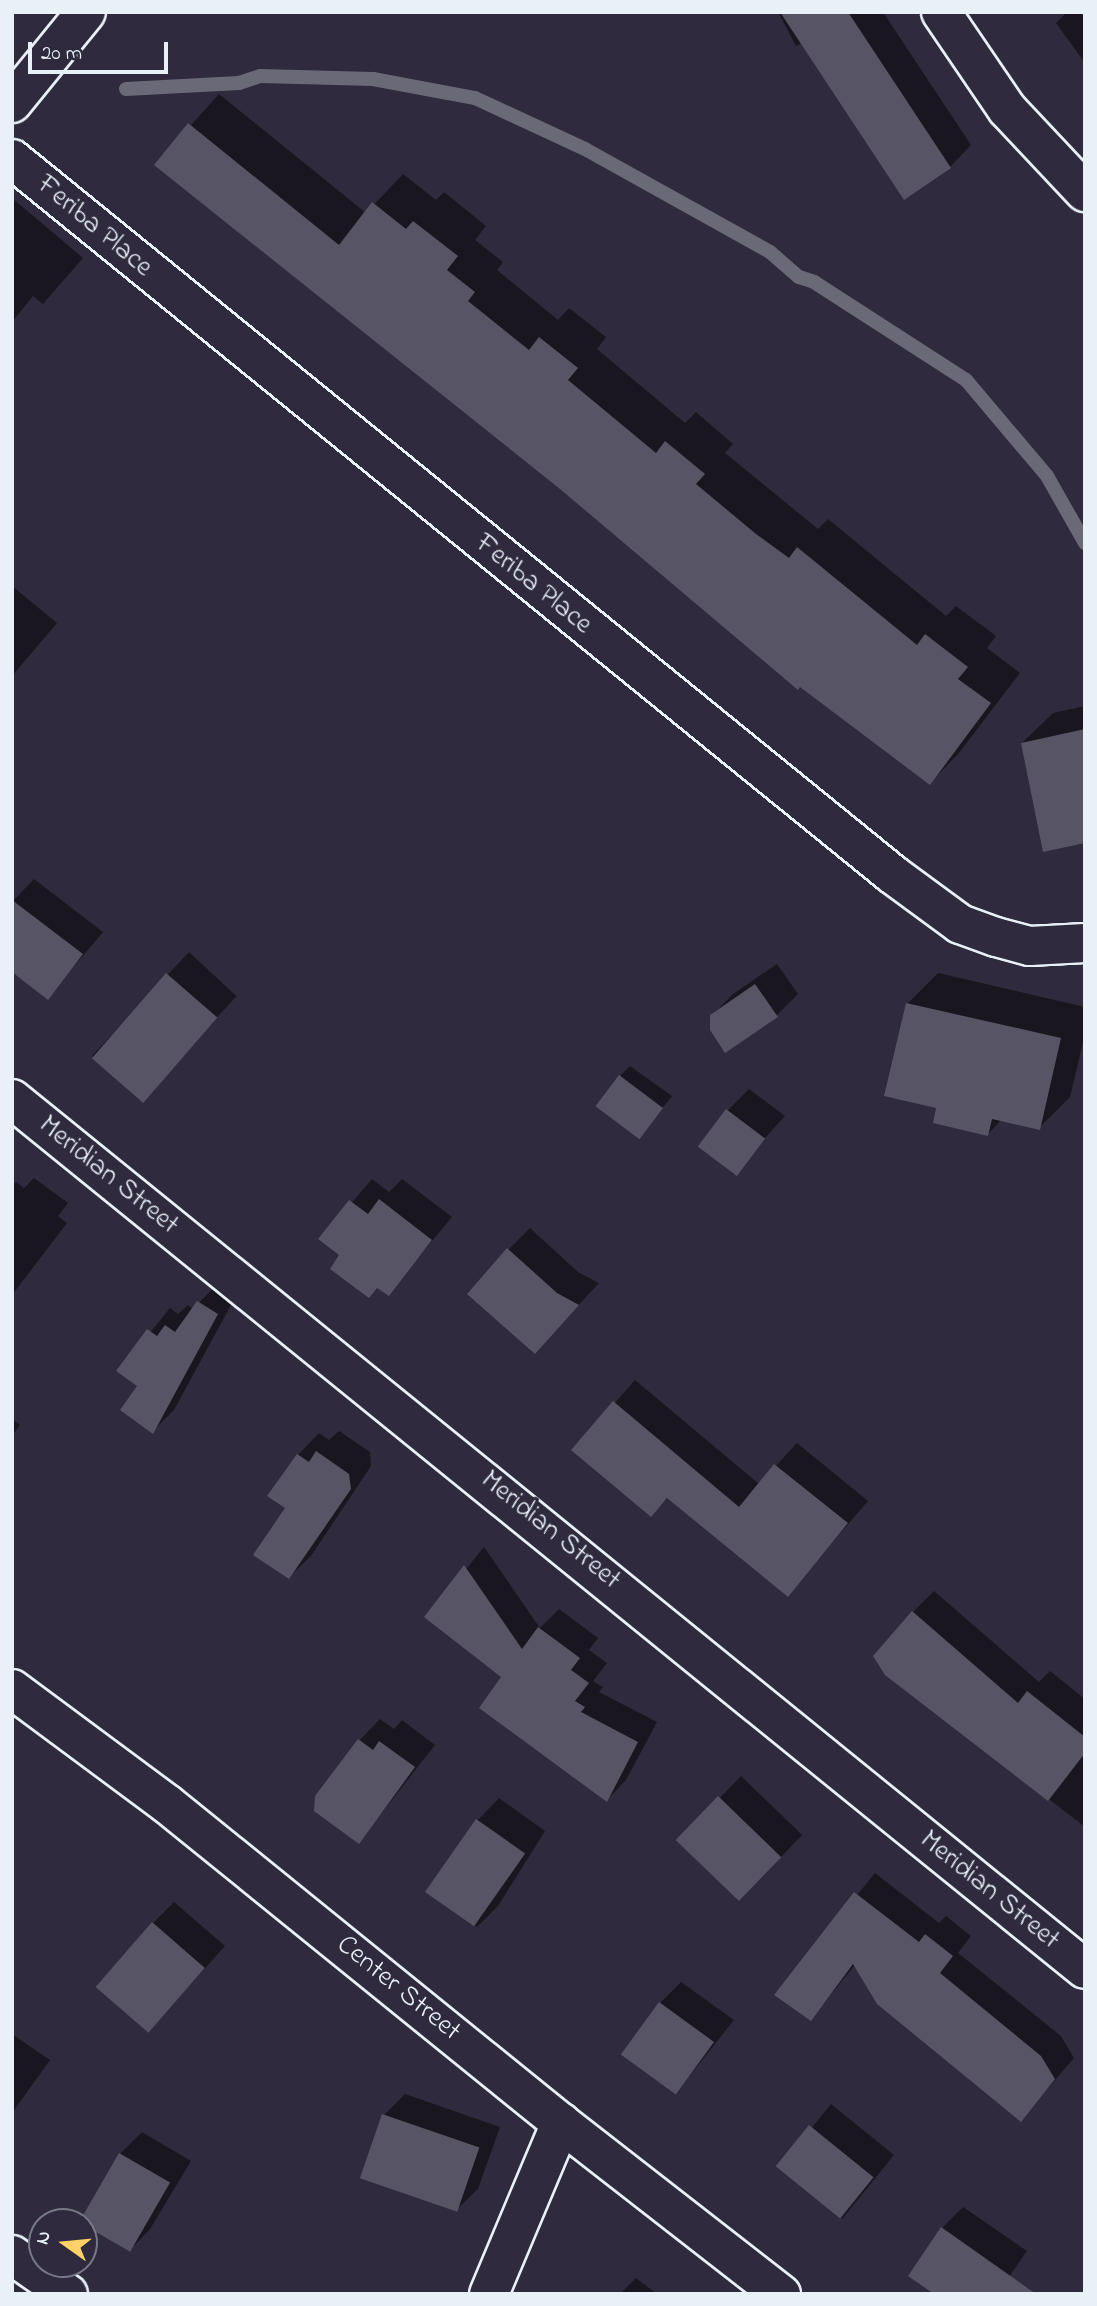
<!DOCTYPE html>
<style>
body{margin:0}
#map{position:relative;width:1097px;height:2306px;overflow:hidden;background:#2f2a3d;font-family:"Indie Flower",sans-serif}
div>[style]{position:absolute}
.shadow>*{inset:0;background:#0007;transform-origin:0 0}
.stream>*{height:14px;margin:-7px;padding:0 7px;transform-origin:7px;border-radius:7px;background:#696978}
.building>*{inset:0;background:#575565;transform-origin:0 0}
.roads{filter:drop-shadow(2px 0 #e8f1f8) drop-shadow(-2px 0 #e8f1f8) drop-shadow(0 2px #e8f1f8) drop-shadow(0 -2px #e8f1f8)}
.minor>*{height:38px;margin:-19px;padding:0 19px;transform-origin:19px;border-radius:19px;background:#2f2a3d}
span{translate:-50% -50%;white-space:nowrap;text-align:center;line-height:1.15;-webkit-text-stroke:6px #2f2a3d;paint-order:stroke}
.street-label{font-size:28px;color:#e8f1f8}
.frame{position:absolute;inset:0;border:14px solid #e8f1f8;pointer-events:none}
.north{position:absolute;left:28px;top:2208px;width:70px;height:70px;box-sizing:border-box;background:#2f2a3d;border:2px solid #797a88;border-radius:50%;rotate:285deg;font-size:19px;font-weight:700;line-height:28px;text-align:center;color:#e8f1f8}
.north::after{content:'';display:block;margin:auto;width:24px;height:32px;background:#ffd166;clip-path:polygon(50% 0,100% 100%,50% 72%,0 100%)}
.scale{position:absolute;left:28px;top:42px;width:140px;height:32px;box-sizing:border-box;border:4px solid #e8f1f8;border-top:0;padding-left:9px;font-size:21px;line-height:24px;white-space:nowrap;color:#e8f1f8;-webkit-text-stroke:5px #2f2a3d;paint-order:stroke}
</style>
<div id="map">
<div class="shadow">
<i style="clip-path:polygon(778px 12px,883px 12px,971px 145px,950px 167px,802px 43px,796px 46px)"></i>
<i style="clip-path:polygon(1067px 12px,1085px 12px,1085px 63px,1056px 23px)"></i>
<i style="clip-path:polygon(219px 94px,366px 213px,403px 174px,436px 200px,444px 192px,486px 226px,475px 240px,503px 262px,497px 270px,558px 320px,569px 308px,606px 337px,597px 349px,685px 423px,696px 412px,733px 444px,725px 453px,818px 529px,828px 519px,946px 616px,956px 606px,996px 636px,987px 648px,1020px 673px,959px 753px,930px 783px,156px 164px)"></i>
<i style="clip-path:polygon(12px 198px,83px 258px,43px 304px,33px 296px,12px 322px)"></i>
<i style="clip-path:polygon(12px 586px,57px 623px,12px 676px)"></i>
<i style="clip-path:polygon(1085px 706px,1085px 841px,1022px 743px,1053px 713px)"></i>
<i style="clip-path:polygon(34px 879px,103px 932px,48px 997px,12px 902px)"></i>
<i style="left:189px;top:952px;width:65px;height:142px;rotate:43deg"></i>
<i style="clip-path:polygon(777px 964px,798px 994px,776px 1016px,711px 1016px,733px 994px)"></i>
<i style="clip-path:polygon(938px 973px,1085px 1007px,1085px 1034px,1070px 1097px,1039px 1128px,1002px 1119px,988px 1134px,938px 1107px,907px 1004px)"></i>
<i style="clip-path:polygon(630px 1066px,672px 1096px,639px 1137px,620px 1076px)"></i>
<i style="clip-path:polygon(749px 1089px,785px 1116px,732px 1174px,728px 1110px)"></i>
<i style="clip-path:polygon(34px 1178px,68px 1203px,58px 1216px,67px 1223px,12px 1295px,12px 1186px,16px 1182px,24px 1188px)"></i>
<i style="clip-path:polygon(372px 1179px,389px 1192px,402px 1179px,452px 1217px,388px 1294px,321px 1239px)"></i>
<i style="clip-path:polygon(530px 1228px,578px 1272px,599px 1283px,535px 1352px,508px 1250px)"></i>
<i style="clip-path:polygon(220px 1281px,238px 1292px,174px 1410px,153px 1431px,139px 1385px,119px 1371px,170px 1308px,178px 1314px,188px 1305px,193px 1309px)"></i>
<i style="clip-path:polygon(635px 1380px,759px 1484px,797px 1443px,868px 1501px,788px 1594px,669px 1497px,651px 1515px,573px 1450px)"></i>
<i style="clip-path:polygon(12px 1419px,20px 1425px,12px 1436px)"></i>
<i style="clip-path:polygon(339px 1431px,370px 1452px,371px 1466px,311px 1556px,289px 1577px,287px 1508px,298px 1455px,319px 1433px,329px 1440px)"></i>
<i style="clip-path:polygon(484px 1547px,540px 1628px,559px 1609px,598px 1638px,589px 1650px,607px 1663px,593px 1681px,603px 1687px,599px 1692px,657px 1722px,626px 1780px,607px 1800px,504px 1677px,427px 1617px)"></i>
<i style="clip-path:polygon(934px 1591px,1039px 1682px,1050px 1671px,1085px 1699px,1085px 1827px,886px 1673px,913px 1612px)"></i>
<i style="clip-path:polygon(380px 1719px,394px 1729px,402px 1720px,435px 1745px,359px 1842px,359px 1741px)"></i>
<i style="left:741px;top:1776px;width:85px;height:89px;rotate:44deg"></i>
<i style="clip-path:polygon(499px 1798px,545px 1831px,498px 1906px,477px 1927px,427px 1892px,478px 1820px)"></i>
<i style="clip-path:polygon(875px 1873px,939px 1923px,946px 1916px,971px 1936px,958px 1953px,1061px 2036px,1074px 2058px,1021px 2119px,855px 1965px,811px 2019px,777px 1994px)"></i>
<i style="clip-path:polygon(174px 1902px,225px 1946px,149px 2031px,153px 1923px)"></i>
<i style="clip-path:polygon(681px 1982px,734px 2020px,676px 2093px,660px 2003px)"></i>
<i style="clip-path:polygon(12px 2034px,50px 2060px,12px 2113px)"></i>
<i style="clip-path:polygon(405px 2094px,500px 2127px,478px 2189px,456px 2210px,384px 2115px)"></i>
<i style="left:831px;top:2104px;width:81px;height:82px;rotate:39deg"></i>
<i style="clip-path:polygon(142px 2132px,191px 2161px,150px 2229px,129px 2251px,80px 2222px,120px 2154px)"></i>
<i style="clip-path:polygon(963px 2207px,1027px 2251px,997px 2294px,942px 2228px)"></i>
<i style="clip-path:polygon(636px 2278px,657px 2294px,620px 2294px)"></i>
</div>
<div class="stream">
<i style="left:126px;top:89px;width:113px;rotate:-3deg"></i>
<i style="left:239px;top:83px;width:22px;rotate:-18deg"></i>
<i style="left:260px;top:76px;width:113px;rotate:1.5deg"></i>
<i style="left:373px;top:79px;width:104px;rotate:10.6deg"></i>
<i style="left:475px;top:98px;width:121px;rotate:24.9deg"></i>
<i style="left:585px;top:149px;width:212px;rotate:29.1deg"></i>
<i style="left:770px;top:252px;width:38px;rotate:41deg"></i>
<i style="left:799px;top:277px;width:16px;rotate:18deg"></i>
<i style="left:814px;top:282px;width:181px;rotate:32.8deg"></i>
<i style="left:966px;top:380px;width:126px;rotate:49.8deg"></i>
<i style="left:1047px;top:476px;width:77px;rotate:60.4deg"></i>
</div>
<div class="building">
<i style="clip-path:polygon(780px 12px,848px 12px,951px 168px,904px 200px)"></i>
<i style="clip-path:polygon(188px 123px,339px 245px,372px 202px,406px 229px,413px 221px,458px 256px,447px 270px,475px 292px,468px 301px,529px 350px,539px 337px,578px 368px,568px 380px,656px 453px,665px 441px,705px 474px,696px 484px,756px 534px,789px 558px,797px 547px,917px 645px,925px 634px,968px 667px,958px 679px,991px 703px,930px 785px,800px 687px,798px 690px,560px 489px,154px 165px)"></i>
<i style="clip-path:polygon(1085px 729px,1085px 843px,1043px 852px,1021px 743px)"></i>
<i style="clip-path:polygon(12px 900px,83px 954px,48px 1000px,12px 972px)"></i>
<i style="left:166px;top:973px;width:68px;height:113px;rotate:41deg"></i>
<i style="clip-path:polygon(755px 984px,778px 1017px,725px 1053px,710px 1030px,710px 1015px)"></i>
<i style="clip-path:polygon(906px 1003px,1061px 1038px,1040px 1130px,992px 1119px,988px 1136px,933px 1123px,936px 1108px,884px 1096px)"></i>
<i style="left:619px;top:1075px;width:55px;height:39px;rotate:37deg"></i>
<i style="left:726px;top:1109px;width:49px;height:47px;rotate:37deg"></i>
<i style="clip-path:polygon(379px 1199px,432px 1240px,389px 1296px,377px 1288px,369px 1298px,330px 1269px,339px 1255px,318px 1239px,349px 1200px,368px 1214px)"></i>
<i style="clip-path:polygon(507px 1248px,557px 1293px,579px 1305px,535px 1354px,467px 1294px)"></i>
<i style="clip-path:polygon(197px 1301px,218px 1314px,153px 1434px,120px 1410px,137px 1386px,116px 1371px,147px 1329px,157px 1336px,165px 1325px,175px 1332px)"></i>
<i style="clip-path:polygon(613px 1401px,739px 1507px,774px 1464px,848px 1523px,788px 1597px,667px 1498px,651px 1517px,571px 1450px)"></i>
<i style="clip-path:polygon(316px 1451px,349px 1474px,351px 1489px,289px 1579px,253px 1555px,285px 1508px,267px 1496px,297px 1454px,309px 1462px)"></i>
<i style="clip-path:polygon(464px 1565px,522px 1649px,538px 1627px,580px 1658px,571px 1670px,589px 1683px,575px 1701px,585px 1707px,581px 1712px,638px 1742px,607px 1802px,479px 1708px,501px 1677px,424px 1617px)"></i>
<i style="clip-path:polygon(912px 1611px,1018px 1703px,1027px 1691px,1085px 1737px,1085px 1753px,1048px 1801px,885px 1675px,873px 1656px)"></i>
<i style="clip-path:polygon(358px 1739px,373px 1750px,379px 1741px,415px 1767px,359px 1844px,314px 1811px,315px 1796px)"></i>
<i style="left:718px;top:1796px;width:88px;height:61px;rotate:44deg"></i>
<i style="left:476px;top:1819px;width:60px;height:89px;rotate:35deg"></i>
<i style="clip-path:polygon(854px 1892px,919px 1942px,925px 1934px,953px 1956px,940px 1973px,1041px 2056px,1055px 2079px,1021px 2122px,877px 2004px,853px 1964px,811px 2021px,774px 1995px)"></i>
<i style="left:152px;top:1922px;width:70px;height:86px;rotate:41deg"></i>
<i style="left:659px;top:2002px;width:68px;height:65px;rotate:36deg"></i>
<i style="left:382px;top:2114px;width:103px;height:68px;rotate:19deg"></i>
<i style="left:809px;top:2125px;width:83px;height:53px;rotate:39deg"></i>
<i style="left:119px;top:2153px;width:59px;height:80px;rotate:30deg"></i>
<i style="clip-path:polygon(941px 2227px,1036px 2294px,934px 2294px,908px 2276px)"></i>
</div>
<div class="roads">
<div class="minor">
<i style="left:941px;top:12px;width:117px;rotate:55.8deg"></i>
<i style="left:1007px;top:109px;width:114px;rotate:46.8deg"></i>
<i style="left:12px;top:103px;width:117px;rotate:-50.9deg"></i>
<i style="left:12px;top:159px;width:1134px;rotate:39.09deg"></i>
<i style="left:892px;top:874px;width:84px;rotate:36.3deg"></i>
<i style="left:960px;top:924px;width:38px;rotate:20deg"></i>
<i style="left:996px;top:937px;width:35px;rotate:15deg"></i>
<i style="left:1030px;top:946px;width:55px;rotate:-3.1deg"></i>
<i style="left:12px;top:1099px;width:1381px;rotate:39.04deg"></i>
<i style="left:12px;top:1689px;width:193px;rotate:36.6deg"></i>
<i style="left:167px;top:1804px;width:507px;rotate:39deg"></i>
<i style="left:561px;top:2123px;width:279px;rotate:37.9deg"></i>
<i style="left:12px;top:2255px;width:68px;rotate:34.9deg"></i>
<i style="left:489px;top:2294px;width:186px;rotate:-67.2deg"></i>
</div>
</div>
<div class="street-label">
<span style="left:94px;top:227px;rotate:40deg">Feriba Place</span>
<span style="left:533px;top:585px;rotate:39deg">Feriba Place</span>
<span style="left:108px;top:1176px;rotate:39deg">Meridian Street</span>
<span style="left:550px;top:1531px;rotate:39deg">Meridian Street</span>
<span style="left:989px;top:1891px;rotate:39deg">Meridian Street</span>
<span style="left:398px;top:1989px;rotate:39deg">Center Street</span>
</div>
<div class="frame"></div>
<div class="north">N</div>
<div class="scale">20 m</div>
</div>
